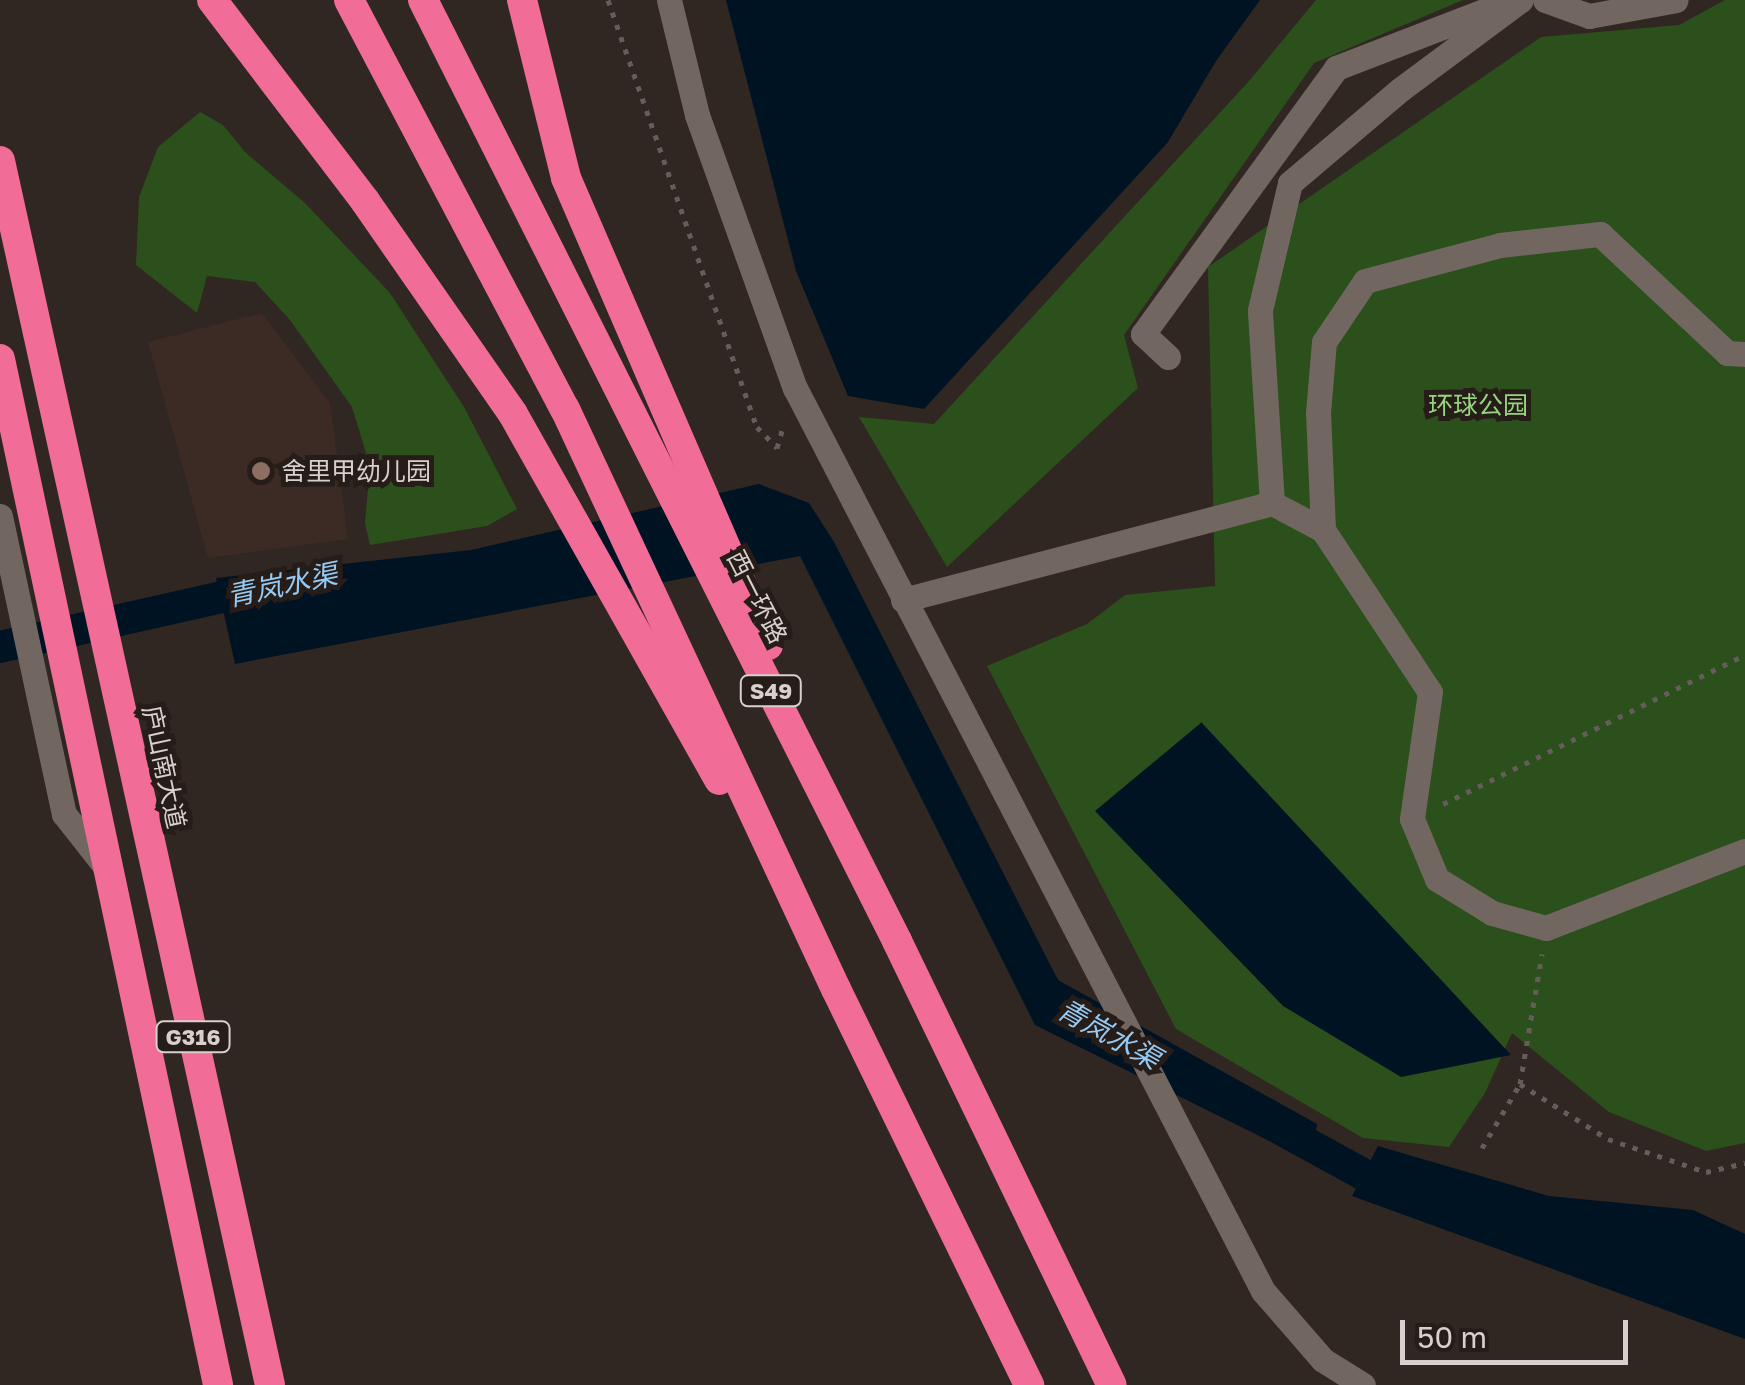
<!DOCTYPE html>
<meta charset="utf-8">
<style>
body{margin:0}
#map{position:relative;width:1745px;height:1385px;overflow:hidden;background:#302622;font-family:"Golos Text","Noto Sans SC",sans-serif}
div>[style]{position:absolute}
.built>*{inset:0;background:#3c2b24}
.green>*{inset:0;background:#2b501c}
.water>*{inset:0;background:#001322}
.canal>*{height:32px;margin:-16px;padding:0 16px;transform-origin:16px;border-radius:16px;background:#001322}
.path>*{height:5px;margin-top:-2.5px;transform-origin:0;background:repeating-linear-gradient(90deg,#665d5a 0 5px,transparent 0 13px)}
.minor>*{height:25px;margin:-12.5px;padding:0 12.5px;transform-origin:12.5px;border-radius:12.5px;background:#726661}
.highway>*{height:30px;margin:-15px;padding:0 15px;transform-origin:15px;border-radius:15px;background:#f26c98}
.dots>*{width:28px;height:28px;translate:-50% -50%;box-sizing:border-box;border:5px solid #261c18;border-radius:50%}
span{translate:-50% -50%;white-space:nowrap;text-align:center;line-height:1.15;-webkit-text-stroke:10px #261c18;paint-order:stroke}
.shield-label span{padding:2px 8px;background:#261c18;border:2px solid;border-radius:8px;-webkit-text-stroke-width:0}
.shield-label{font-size:22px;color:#d7d0ce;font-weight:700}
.park-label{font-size:25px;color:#94d57d}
.poi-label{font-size:25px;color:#d7d0ce}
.left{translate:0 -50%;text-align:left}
.street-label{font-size:25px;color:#d7d0ce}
.water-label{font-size:28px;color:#94caf4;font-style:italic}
.scale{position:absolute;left:1400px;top:1320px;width:228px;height:45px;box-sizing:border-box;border:5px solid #d7d0ce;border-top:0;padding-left:12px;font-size:30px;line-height:35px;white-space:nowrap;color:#d7d0ce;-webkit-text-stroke:8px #261c18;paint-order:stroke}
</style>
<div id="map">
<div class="built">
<i style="clip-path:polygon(262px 313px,330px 403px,348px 539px,208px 558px,148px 342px)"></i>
</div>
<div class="green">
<i style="clip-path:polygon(1316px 0,1463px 0,1314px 63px,1124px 335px,1138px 388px,947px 567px,859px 417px,934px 424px,1249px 81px)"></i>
<i style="clip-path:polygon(1725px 0,1745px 0,1745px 1143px,1706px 1151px,1609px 1112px,1512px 1033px,1485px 1093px,1449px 1147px,1363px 1138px,1176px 1029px,987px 666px,1087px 624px,1125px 595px,1215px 586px,1208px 267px,1541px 37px,1679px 25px)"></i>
<i style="clip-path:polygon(200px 112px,223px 125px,246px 153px,305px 203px,390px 293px,464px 407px,517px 509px,487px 526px,370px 545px,365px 523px,370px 466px,352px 407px,290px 320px,255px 282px,207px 276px,197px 313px,136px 265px,139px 197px,158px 147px)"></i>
</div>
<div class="water">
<i style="clip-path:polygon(726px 0,1260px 0,1216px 61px,1168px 142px,924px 409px,848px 396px,796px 271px)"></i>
<i style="clip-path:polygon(759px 484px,809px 503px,834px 542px,1058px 980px,1317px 1124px,1310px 1161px,1035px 1025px,800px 556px,235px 664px,216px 578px,471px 550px)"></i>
<i style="clip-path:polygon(1202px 722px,1202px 723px,1511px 1055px,1401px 1077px,1283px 1006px,1095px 811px)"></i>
<i style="clip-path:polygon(1378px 1146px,1549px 1196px,1693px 1210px,1745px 1234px,1745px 1339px,1352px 1196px)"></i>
</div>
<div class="canal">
<i style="left:0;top:647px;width:268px;rotate:-12.7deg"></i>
<i style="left:1275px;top:1126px;width:146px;rotate:28.7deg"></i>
</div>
<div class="path">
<i style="left:608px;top:0;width:452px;rotate:70.8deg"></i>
<i style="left:757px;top:427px;width:29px;rotate:46deg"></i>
<i style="left:777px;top:448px;width:25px;rotate:-74deg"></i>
<i style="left:1443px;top:804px;width:337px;rotate:-26.3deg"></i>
<i style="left:1520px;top:1084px;width:132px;rotate:-80.4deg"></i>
<i style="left:1482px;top:1148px;width:74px;rotate:-59.3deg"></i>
<i style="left:1520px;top:1084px;width:104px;rotate:32deg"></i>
<i style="left:1608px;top:1139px;width:103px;rotate:18.6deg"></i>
<i style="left:1706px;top:1172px;width:40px;rotate:-13deg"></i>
</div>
<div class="minor">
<i style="left:669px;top:0;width:118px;rotate:76.3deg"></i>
<i style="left:697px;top:115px;width:290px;rotate:70.3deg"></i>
<i style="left:795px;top:388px;width:1017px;rotate:62.6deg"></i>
<i style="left:1263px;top:1291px;width:91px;rotate:49deg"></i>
<i style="left:1323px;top:1360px;width:47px;rotate:32deg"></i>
<i style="left:1545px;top:0;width:47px;rotate:20deg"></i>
<i style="left:1589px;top:16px;width:88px;rotate:-10.4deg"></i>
<i style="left:1168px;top:357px;width:34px;rotate:-137deg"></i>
<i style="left:1143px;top:334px;width:329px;rotate:-54deg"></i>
<i style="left:1336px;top:68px;width:175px;rotate:-21.1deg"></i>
<i style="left:1272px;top:503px;width:58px;rotate:27.9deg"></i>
<i style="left:1323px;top:530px;width:117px;rotate:-92.4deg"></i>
<i style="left:1318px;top:413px;width:71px;rotate:-85.2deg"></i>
<i style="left:1324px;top:342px;width:73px;rotate:-56.1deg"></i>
<i style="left:1365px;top:281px;width:140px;rotate:-14.9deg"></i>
<i style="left:1500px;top:245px;width:101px;rotate:-6.3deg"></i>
<i style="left:1600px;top:234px;width:174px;rotate:43.1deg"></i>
<i style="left:1727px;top:353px;width:18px;rotate:3deg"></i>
<i style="left:0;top:516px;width:305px;rotate:77.9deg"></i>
<i style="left:64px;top:814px;width:71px;rotate:51.8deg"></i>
<i style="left:1323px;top:530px;width:194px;rotate:56.6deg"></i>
<i style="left:1430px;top:692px;width:128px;rotate:98.1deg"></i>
<i style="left:1412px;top:819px;width:65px;rotate:67.4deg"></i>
<i style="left:1437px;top:879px;width:65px;rotate:31.7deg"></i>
<i style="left:1492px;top:913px;width:56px;rotate:15.5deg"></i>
<i style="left:1546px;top:928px;width:213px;rotate:-21.2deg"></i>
<i style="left:903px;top:600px;width:382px;rotate:-14.7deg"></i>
<i style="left:1272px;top:503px;width:193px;rotate:-93.6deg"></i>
<i style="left:1260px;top:310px;width:130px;rotate:-76.7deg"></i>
<i style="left:1290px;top:183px;width:145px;rotate:-40.3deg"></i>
<i style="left:1401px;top:89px;width:149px;rotate:-36.6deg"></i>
</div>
<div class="highway">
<i style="left:212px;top:0;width:253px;rotate:52.7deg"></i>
<i style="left:365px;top:201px;width:259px;rotate:55.2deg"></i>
<i style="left:513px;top:414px;width:420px;rotate:60.6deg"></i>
<i style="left:349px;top:0;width:463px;rotate:62.2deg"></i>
<i style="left:565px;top:409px;width:640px;rotate:64.96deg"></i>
<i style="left:836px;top:989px;width:441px;rotate:64deg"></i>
<i style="left:423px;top:0;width:1054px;rotate:63.26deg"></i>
<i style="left:897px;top:941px;width:493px;rotate:64.2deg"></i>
<i style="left:522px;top:0;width:183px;rotate:76.1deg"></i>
<i style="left:566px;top:178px;width:509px;rotate:66.61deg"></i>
<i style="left:0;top:161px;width:1253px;rotate:77.56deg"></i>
<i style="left:0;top:359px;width:1049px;rotate:78deg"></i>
</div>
<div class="dots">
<i style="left:261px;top:471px;background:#8d6e63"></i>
</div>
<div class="shield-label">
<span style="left:771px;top:691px">S49</span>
<span style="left:193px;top:1037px">G316</span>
</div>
<div class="park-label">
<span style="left:1478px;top:405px">环球公园</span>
</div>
<div class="poi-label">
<span class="left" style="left:281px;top:471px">舍里甲幼儿园</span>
</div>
<div class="street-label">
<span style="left:757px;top:597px;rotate:63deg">西一环路</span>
<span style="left:164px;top:767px;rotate:78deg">庐山南大道</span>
</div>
<div class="water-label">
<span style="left:282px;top:585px;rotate:-12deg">青岚水渠</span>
<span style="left:1109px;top:1034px;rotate:29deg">青岚水渠</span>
</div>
<div class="scale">50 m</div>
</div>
